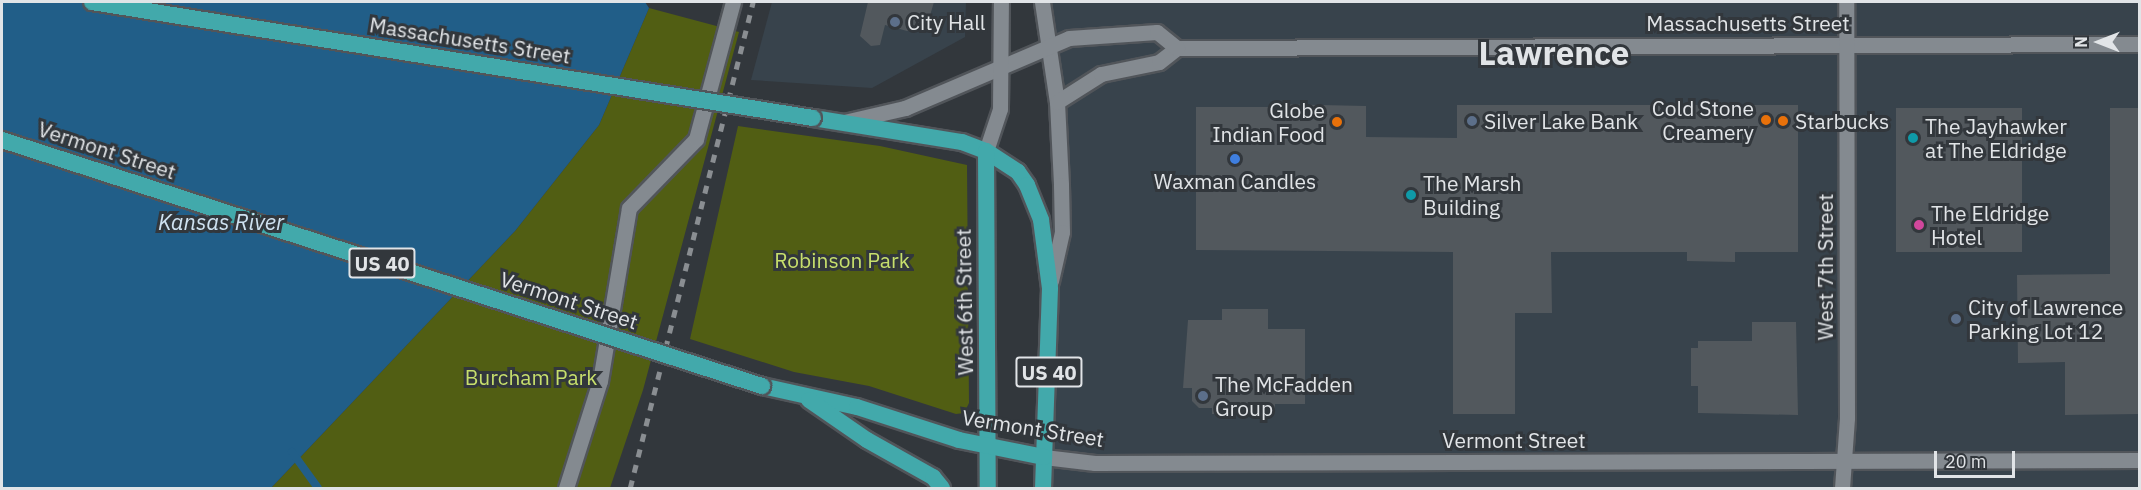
<!DOCTYPE html>
<style>
body{margin:0}
#map{position:relative;width:2141px;height:490px;overflow:hidden;background:#32373c;font-family:"IBM Plex Sans",sans-serif}
div>[style]{position:absolute}
.built>*{inset:0;background:#38434c}
.green>*{inset:0;background:#515e13}
.water>*{inset:0;background:#215e88}
.stream>*{height:8px;margin:-4px;padding:0 4px;transform-origin:4px;border-radius:4px;background:#215e88}
.building>*{inset:0;background:#52585d;transform-origin:0 0}
.roads{filter:drop-shadow(2px 0 #51555a) drop-shadow(-2px 0 #51555a) drop-shadow(0 2px #51555a) drop-shadow(0 -2px #51555a)}
.minor>*{height:15px;margin:-7.5px;padding:0 7.5px;transform-origin:7.5px;border-radius:7.5px;background:#848a90}
.tertiary>*{height:15px;margin:-7.5px;padding:0 7.5px;transform-origin:7.5px;border-radius:7.5px;background:#848a90}
.trunk>*{height:16px;margin:-8px;padding:0 8px;transform-origin:8px;border-radius:8px;background:#42a9ab}
.rail>*{height:4.5px;margin-top:-2.25px;transform-origin:0;background:repeating-linear-gradient(90deg,#8a8e92 0 8px,transparent 0 16px)}
.bridges{filter:drop-shadow(2px 0 #51555a) drop-shadow(-2px 0 #51555a) drop-shadow(0 2px #51555a) drop-shadow(0 -2px #51555a)}
.trunk-bridge>*{height:16px;margin:-8px;padding:0 8px;transform-origin:8px;border-radius:8px;background:#42a9ab}
.dots>*{width:16px;height:16px;translate:-50% -50%;box-sizing:border-box;border:3px solid #32373c;border-radius:50%}
span{translate:-50% -50%;white-space:nowrap;text-align:center;line-height:1.15;-webkit-text-stroke:6px #32373c;paint-order:stroke}
.shield-label span{padding:2px 4px;background:#32373c;border:2px solid;border-radius:4px;-webkit-text-stroke-width:0}
.shield-label{font-size:20px;color:#e1e4e7;font-weight:700}
.poi-label{font-size:21px;color:#e1e4e7}
.left{translate:0 -50%;text-align:left}
.right{translate:-100% -50%;text-align:right}
.street-label{font-size:21px;color:#e1e4e7}
.park-label{font-size:21px;color:#c7df6c}
.water-label{font-size:22px;color:#cfe2f1;font-style:italic}
.town-label{font-size:33px;color:#e1e4e7;font-weight:700}
.frame{position:absolute;inset:0;border:3px solid #e1e4e7;pointer-events:none}
.north{position:absolute;left:2069px;top:12px;width:60px;height:60px;-webkit-text-stroke:4px #32373c;paint-order:stroke;rotate:270deg;font-size:16px;font-weight:700;line-height:24px;text-align:center;color:#e1e4e7}
.north::after{content:'';display:block;margin:auto;width:21px;height:27px;background:#e1e4e7;clip-path:polygon(50% 0,100% 100%,50% 72%,0 100%)}
.scale{position:absolute;left:1934px;top:451px;width:81px;height:27px;box-sizing:border-box;border:3px solid #e1e4e7;border-top:0;padding-left:8px;font-size:18px;line-height:21px;white-space:nowrap;color:#e1e4e7;-webkit-text-stroke:4px #32373c;paint-order:stroke}
</style>
<div id="map">
<div class="built">
<i style="clip-path:polygon(772px 2px,966px 2px,965px 37px,872px 88px,751px 80px)"></i>
<i style="clip-path:polygon(1042px 2px,2139px 2px,2139px 488px,1043px 488px,1062px 232px)"></i>
</div>
<div class="green">
<i style="clip-path:polygon(649px 8px,739px 32px,643px 390px,610px 488px,271px 488px,515px 231px,599px 125px)"></i>
<i style="clip-path:polygon(738px 126px,880px 146px,967px 165px,969px 403px,964px 413px,956px 414px,869px 386px,794px 372px,690px 339px)"></i>
</div>
<div class="water">
<i style="clip-path:polygon(2px 2px,645px 2px,649px 8px,599px 125px,515px 231px,271px 488px,2px 488px)"></i>
</div>
<div class="stream">
<i style="left:292px;top:452px;width:44px;rotate:54.2deg"></i>
</div>
<div class="building">
<i style="clip-path:polygon(868px 2px,934px 2px,929px 19px,919px 29px,907px 31px,885px 25px,880px 45px,871px 46px,860px 36px)"></i>
<i style="clip-path:polygon(1275px 104px,1366px 106px,1366px 137px,1457px 138px,1457px 105px,1798px 105px,1798px 252px,1735px 252px,1735px 262px,1687px 261px,1687px 252px,1551px 252px,1552px 313px,1515px 313px,1515px 414px,1453px 414px,1453px 252px,1196px 250px,1196px 107px,1275px 107px)"></i>
<i style="left:2022px;top:108px;width:144px;height:126px;rotate:90deg"></i>
<i style="clip-path:polygon(2110px 108px,2139px 108px,2139px 414px,2065px 415px,2065px 362px,2018px 363px,2017px 275px,2110px 274px)"></i>
<i style="clip-path:polygon(1222px 309px,1268px 309px,1268px 329px,1305px 329px,1305px 404px,1275px 404px,1275px 413px,1212px 414px,1212px 408px,1199px 408px,1192px 401px,1192px 388px,1183px 388px,1188px 320px,1222px 320px)"></i>
<i style="clip-path:polygon(1752px 322px,1796px 322px,1798px 415px,1698px 413px,1698px 386px,1691px 386px,1691px 348px,1698px 348px,1698px 341px,1752px 341px)"></i>
</div>
<div class="roads">
<div class="minor">
<i style="left:566px;top:488px;width:112px;rotate:-72.4deg"></i>
<i style="left:600px;top:381px;width:175px;rotate:-80.5deg"></i>
<i style="left:629px;top:208px;width:96px;rotate:-45.8deg"></i>
<i style="left:696px;top:139px;width:142px;rotate:-74.9deg"></i>
</div>
<div class="tertiary">
<i style="left:1042px;top:2px;width:101px;rotate:81.5deg"></i>
<i style="left:1057px;top:102px;width:83px;rotate:87.2deg"></i>
<i style="left:1061px;top:185px;width:47px;rotate:88.8deg"></i>
<i style="left:1062px;top:232px;width:50px;rotate:102.7deg"></i>
<i style="left:1057px;top:102px;width:52px;rotate:-32.5deg"></i>
<i style="left:1101px;top:74px;width:59px;rotate:-11.7deg"></i>
<i style="left:1159px;top:62px;width:23px;rotate:-38deg"></i>
<i style="left:1177px;top:48px;width:963px;rotate:-0.24deg"></i>
<i style="left:844px;top:122px;width:63px;rotate:-12.9deg"></i>
<i style="left:905px;top:108px;width:178px;rotate:-23.1deg"></i>
<i style="left:1069px;top:38px;width:88px;rotate:-3.9deg"></i>
<i style="left:1157px;top:32px;width:26px;rotate:39deg"></i>
<i style="left:986px;top:151px;width:44px;rotate:-71.6deg"></i>
<i style="left:1000px;top:109px;width:107px;rotate:-89.5deg"></i>
<i style="left:1044px;top:457px;width:51px;rotate:6.7deg"></i>
<i style="left:1095px;top:463px;width:1045px;rotate:-0.16deg"></i>
<i style="left:1842px;top:488px;width:70px;rotate:-85.9deg"></i>
<i style="left:1847px;top:418px;width:416px;rotate:-90.1deg"></i>
</div>
<div class="trunk">
<i style="left:813px;top:118px;width:151px;rotate:9.2deg"></i>
<i style="left:962px;top:142px;width:26px;rotate:21deg"></i>
<i style="left:986px;top:151px;width:38px;rotate:33deg"></i>
<i style="left:1018px;top:172px;width:16px;rotate:55deg"></i>
<i style="left:1027px;top:185px;width:38px;rotate:68deg"></i>
<i style="left:1041px;top:220px;width:69px;rotate:82.5deg"></i>
<i style="left:1050px;top:288px;width:200px;rotate:92deg"></i>
<i style="left:986px;top:151px;width:337px;rotate:89.7deg"></i>
<i style="left:762px;top:386px;width:97px;rotate:12.5deg"></i>
<i style="left:857px;top:407px;width:107px;rotate:17.9deg"></i>
<i style="left:959px;top:440px;width:87px;rotate:11.3deg"></i>
<i style="left:809px;top:400px;width:70px;rotate:34.6deg"></i>
<i style="left:867px;top:440px;width:76px;rotate:29.3deg"></i>
<i style="left:933px;top:477px;width:14px;rotate:51deg"></i>
</div>
</div>
<div class="rail">
<i style="left:630px;top:488px;width:501px;rotate:-75.8deg"></i>
</div>
<div class="bridges">
<div class="trunk-bridge">
<i style="left:92px;top:2px;width:730px;rotate:9.14deg"></i>
<i style="left:2px;top:140px;width:799px;rotate:17.94deg"></i>
</div>
</div>
<div class="dots">
<i style="left:895px;top:22px;background:#5c6f8a"></i>
<i style="left:1766px;top:120px;background:#e8710a"></i>
<i style="left:1472px;top:121px;background:#5c6f8a"></i>
<i style="left:1783px;top:121px;background:#e8710a"></i>
<i style="left:1337px;top:122px;background:#e8710a"></i>
<i style="left:1913px;top:138px;background:#0f9aa8"></i>
<i style="left:1235px;top:159px;background:#3f7fe0"></i>
<i style="left:1411px;top:195px;background:#0f9aa8"></i>
<i style="left:1919px;top:225px;background:#d1479c"></i>
<i style="left:1956px;top:319px;background:#5c6f8a"></i>
<i style="left:1203px;top:396px;background:#5c6f8a"></i>
</div>
<div class="shield-label">
<span style="left:382px;top:263px">US 40</span>
<span style="left:1049px;top:372px">US 40</span>
</div>
<div class="poi-label">
<span class="left" style="left:907px;top:22px">City Hall</span>
<span class="right" style="left:1754px;top:120px">Cold Stone<br>Creamery</span>
<span class="right" style="left:1325px;top:122px">Globe<br>Indian Food</span>
<span class="left" style="left:1484px;top:121px">Silver Lake Bank</span>
<span class="left" style="left:1795px;top:121px">Starbucks</span>
<span class="left" style="left:1925px;top:138px">The Jayhawker<br>at The Eldridge</span>
<span style="left:1235px;top:181px">Waxman Candles</span>
<span class="left" style="left:1423px;top:195px">The Marsh<br>Building</span>
<span class="left" style="left:1931px;top:225px">The Eldridge<br>Hotel</span>
<span class="left" style="left:1968px;top:319px">City of Lawrence<br>Parking Lot 12</span>
<span class="left" style="left:1215px;top:396px">The McFadden<br>Group</span>
</div>
<div class="street-label">
<span style="left:1748px;top:23px">Massachusetts Street</span>
<span style="left:470px;top:40px;rotate:9deg">Massachusetts Street</span>
<span style="left:107px;top:150px;rotate:18deg">Vermont Street</span>
<span style="left:1825px;top:267px;rotate:-90deg">West 7th Street</span>
<span style="left:569px;top:300px;rotate:18deg">Vermont Street</span>
<span style="left:964px;top:302px;rotate:-91deg">West 6th Street</span>
<span style="left:1033px;top:428px;rotate:9deg">Vermont Street</span>
<span style="left:1514px;top:440px">Vermont Street</span>
</div>
<div class="park-label">
<span style="left:842px;top:260px">Robinson Park</span>
<span style="left:531px;top:377px">Burcham Park</span>
</div>
<div class="water-label">
<span style="left:221px;top:222px">Kansas River</span>
</div>
<div class="town-label">
<span style="left:1554px;top:53px">Lawrence</span>
</div>
<div class="frame"></div>
<div class="north">N</div>
<div class="scale">20 m</div>
</div>
